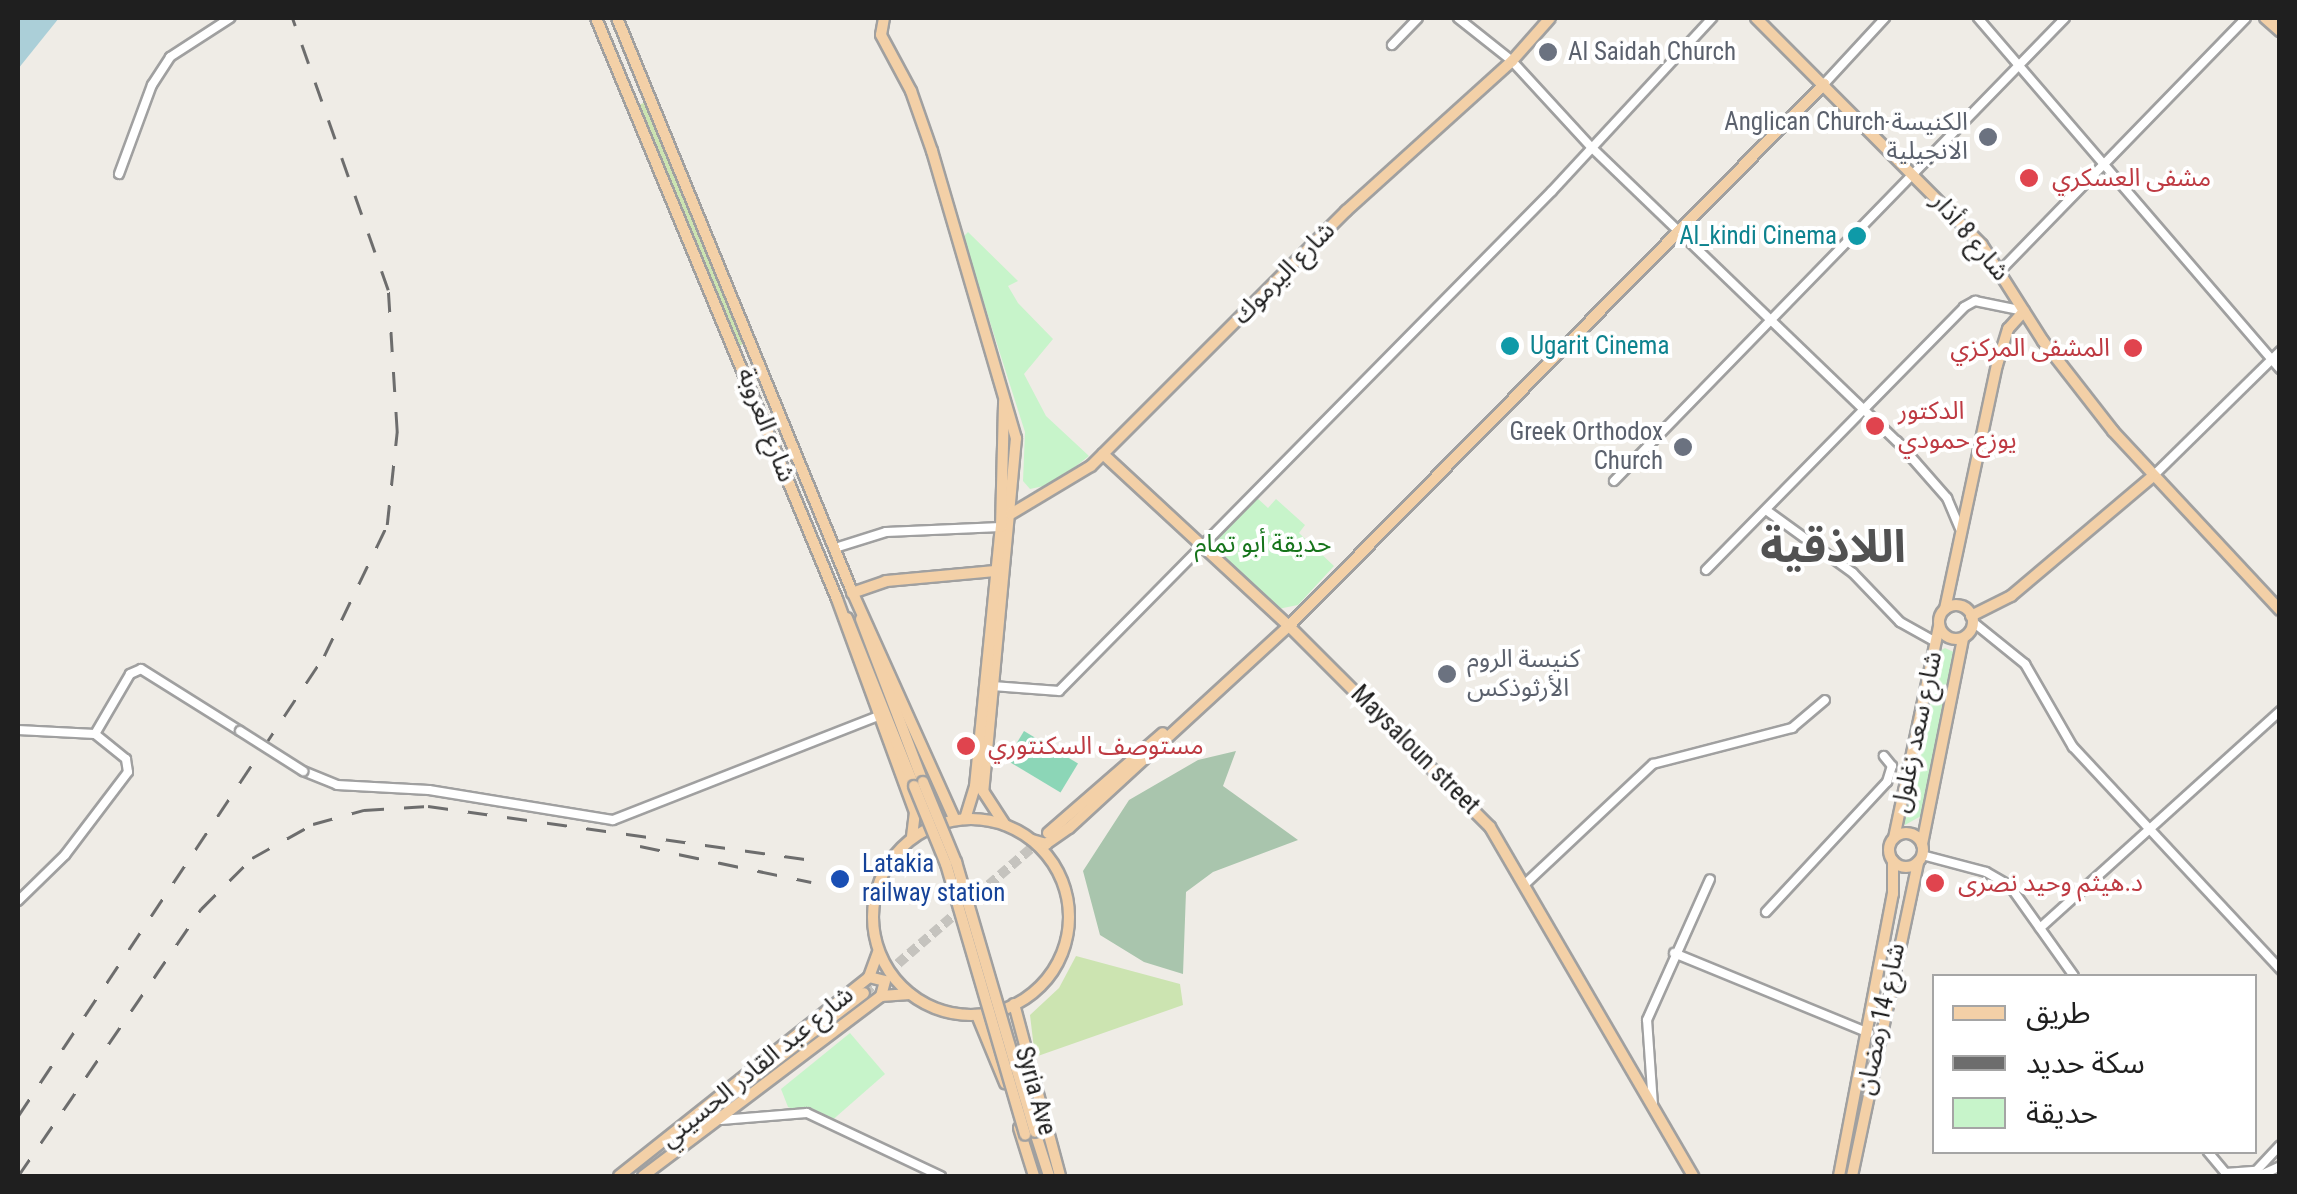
<!DOCTYPE html>
<meta charset="utf-8">
<style>
body{margin:0}
#map{position:relative;width:2297px;height:1194px;overflow:hidden;background:#efece6;font-family:"Roboto Condensed","Noto Sans Arabic",sans-serif}
div>[style]{position:absolute}
.grass>*{inset:0;background:#cce4b1;transform-origin:0 0}
.cemetery>*{inset:0;background:#a9c5ad}
.park>*{inset:0;background:#c7f4ca}
.pitch>*{inset:0;background:#8cd6b7;transform-origin:0 0}
.water>*{inset:0;background:#abcfd8}
.major-tunnel>*{height:10px;margin-top:-5px;transform-origin:0;background:repeating-linear-gradient(90deg,#c5c3be 0 10px,transparent 0 15px)}
.roads{filter:drop-shadow(2px 0 #a0a0a0) drop-shadow(-2px 0 #a0a0a0) drop-shadow(0 2px #a0a0a0) drop-shadow(0 -2px #a0a0a0)}
.minor>*{height:8px;margin:-4px;padding:0 4px;transform-origin:4px;border-radius:4px;background:#fff}
.major>*{height:10px;margin:-5px;padding:0 5px;transform-origin:5px;border-radius:5px;background:#f3d0a7}
.major>.ring{margin:-5px;padding:0;box-sizing:content-box;background:none;border:10px solid #f3d0a7;border-radius:50%}
.rail>*{height:2.5px;margin-top:-1.25px;transform-origin:0;background:repeating-linear-gradient(90deg,#6d6d6d 0 20px,transparent 0 40px)}
.bridges{filter:drop-shadow(2px 0 #a0a0a0) drop-shadow(-2px 0 #a0a0a0) drop-shadow(0 2px #a0a0a0) drop-shadow(0 -2px #a0a0a0)}
.minor-bridge>*{height:8px;margin:-4px;padding:0 4px;transform-origin:4px;border-radius:4px;background:#fff}
.major-bridge>*{height:10px;margin:-5px;padding:0 5px;transform-origin:5px;border-radius:5px;background:#f3d0a7}
.dots>*{width:28px;height:28px;translate:-50% -50%;box-sizing:border-box;border:5px solid #fff;border-radius:50%}
span{translate:-50% -50%;white-space:nowrap;text-align:center;line-height:1.15;-webkit-text-stroke:8px #fff;paint-order:stroke}
.worship-label{font-size:25px;color:#5b616d}
.left{translate:0 -50%;text-align:left}
.right{translate:-100% -50%;text-align:right}
.health-label{font-size:25px;color:#be3a42}
.culture-label{font-size:25px;color:#0d838f}
.street-label{font-size:25px;color:#1f1f1f}
.park-label{font-size:25px;color:#16741b}
.transit-label{font-size:25px;color:#164399}
.town-label{font-size:45px;color:#525252;font-weight:700}
.frame{position:absolute;inset:0;border:20px solid #1f1f1f;pointer-events:none}
.legend{position:absolute;left:1932px;top:974px;width:325px;height:180px;box-sizing:border-box;background:#fff;border:2px solid #a5a5a5;margin:0;padding:12px 18px;list-style:none;font-size:30px;color:#1f1f1f}
.legend li{display:flex;align-items:center;gap:20px;height:50px}
.legend b{width:50px;border:2px solid #a5a5a5}
</style>
<div id="map">
<div class="grass">
<i style="left:646px;top:102px;width:261px;height:8px;rotate:68deg"></i>
<i style="clip-path:polygon(1076px 956px,1180px 984px,1183px 1005px,1035px 1057px,1030px 1015px,1059px 988px)"></i>
</div>
<div class="cemetery">
<i style="clip-path:polygon(1236px 751px,1223px 786px,1298px 840px,1213px 872px,1186px 892px,1183px 974px,1144px 962px,1100px 935px,1083px 871px,1129px 800px,1198px 760px)"></i>
</div>
<div class="park">
<i style="clip-path:polygon(968px 232px,1018px 281px,1008px 286px,1018px 303px,1053px 339px,1024px 374px,1046px 416px,1089px 456px,1053px 484px,1030px 489px,1023px 481px,1025px 432px,963px 237px)"></i>
<i style="clip-path:polygon(1255px 496px,1268px 508px,1276px 499px,1305px 525px,1299px 533px,1334px 566px,1298px 605px,1278px 609px,1217px 552px,1217px 537px)"></i>
<i style="clip-path:polygon(1945px 648px,1956px 653px,1921px 816px,1905px 825px,1897px 816px,1936px 653px)"></i>
<i style="clip-path:polygon(850px 1033px,885px 1074px,829px 1123px,788px 1107px,781px 1089px)"></i>
</div>
<div class="pitch">
<i style="left:1024px;top:731px;width:63px;height:34px;rotate:31deg"></i>
</div>
<div class="water">
<i style="clip-path:polygon(18px 18px,59px 18px,18px 69px)"></i>
</div>
<div class="major-tunnel">
<i style="left:864px;top:993px;width:238px;rotate:-40.9deg"></i>
</div>
<div class="roads">
<div class="minor">
<i style="left:1458px;top:18px;width:69px;rotate:38.5deg"></i>
<i style="left:1512px;top:61px;width:117px;rotate:47.4deg"></i>
<i style="left:1591px;top:147px;width:424px;rotate:43.9deg"></i>
<i style="left:1897px;top:441px;width:76px;rotate:48.7deg"></i>
<i style="left:1947px;top:498px;width:33px;rotate:67deg"></i>
<i style="left:1978px;top:18px;width:463px;rotate:49.3deg"></i>
<i style="left:1392px;top:45px;width:37px;rotate:-46deg"></i>
<i style="left:1824px;top:84px;width:90px;rotate:-47.3deg"></i>
<i style="left:119px;top:174px;width:95px;rotate:-69.7deg"></i>
<i style="left:152px;top:85px;width:33px;rotate:-57deg"></i>
<i style="left:170px;top:57px;width:72px;rotate:-33deg"></i>
<i style="left:2001px;top:270px;width:351px;rotate:-45.8deg"></i>
<i style="left:2152px;top:477px;width:180px;rotate:-44.5deg"></i>
<i style="left:1614px;top:481px;width:646px;rotate:-45.75deg"></i>
<i style="left:1766px;top:510px;width:107px;rotate:35.9deg"></i>
<i style="left:1853px;top:573px;width:68px;rotate:46.2deg"></i>
<i style="left:1900px;top:622px;width:41px;rotate:29.1deg"></i>
<i style="left:835px;top:548px;width:53px;rotate:-17.4deg"></i>
<i style="left:886px;top:532px;width:115px;rotate:-2.5deg"></i>
<i style="left:1706px;top:570px;width:368px;rotate:-45.5deg"></i>
<i style="left:1964px;top:307px;width:13px;rotate:-29deg"></i>
<i style="left:1975px;top:301px;width:50px;rotate:11.5deg"></i>
<i style="left:1973px;top:622px;width:67px;rotate:38.9deg"></i>
<i style="left:2025px;top:664px;width:96px;rotate:60deg"></i>
<i style="left:2073px;top:747px;width:304px;rotate:47deg"></i>
<i style="left:993px;top:686px;width:66px;rotate:4.3deg"></i>
<i style="left:1059px;top:691px;width:702px;rotate:-45.4deg"></i>
<i style="left:1552px;top:191px;width:236px;rotate:-47.2deg"></i>
<i style="left:18px;top:730px;width:77px;rotate:3deg"></i>
<i style="left:95px;top:734px;width:69px;rotate:-59.7deg"></i>
<i style="left:130px;top:674px;width:12px;rotate:-24deg"></i>
<i style="left:141px;top:669px;width:117px;rotate:32.1deg"></i>
<i style="left:303px;top:771px;width:37px;rotate:22deg"></i>
<i style="left:337px;top:785px;width:92px;rotate:3.1deg"></i>
<i style="left:429px;top:790px;width:186px;rotate:9.3deg"></i>
<i style="left:613px;top:820px;width:282px;rotate:-21.4deg"></i>
<i style="left:1922px;top:855px;width:66px;rotate:14.9deg"></i>
<i style="left:1986px;top:872px;width:28px;rotate:30deg"></i>
<i style="left:2010px;top:886px;width:110px;rotate:54.6deg"></i>
<i style="left:1524px;top:885px;width:177px;rotate:-43.2deg"></i>
<i style="left:1653px;top:764px;width:144px;rotate:-14.5deg"></i>
<i style="left:1792px;top:728px;width:43px;rotate:-40.3deg"></i>
<i style="left:18px;top:901px;width:66px;rotate:-44.4deg"></i>
<i style="left:65px;top:855px;width:104px;rotate:-52.8deg"></i>
<i style="left:128px;top:772px;width:13px;rotate:-99deg"></i>
<i style="left:126px;top:759px;width:40px;rotate:-141deg"></i>
<i style="left:1766px;top:912px;width:178px;rotate:-47.1deg"></i>
<i style="left:1887px;top:782px;width:17px;rotate:-73deg"></i>
<i style="left:1892px;top:766px;width:13px;rotate:-129deg"></i>
<i style="left:2040px;top:928px;width:324px;rotate:-42.1deg"></i>
<i style="left:1674px;top:953px;width:211px;rotate:22.3deg"></i>
<i style="left:1653px;top:1105px;width:85px;rotate:-94deg"></i>
<i style="left:1647px;top:1020px;width:154px;rotate:-65.9deg"></i>
<i style="left:721px;top:1120px;width:86px;rotate:-4.7deg"></i>
<i style="left:807px;top:1113px;width:148px;rotate:25.2deg"></i>
<i style="left:2208px;top:1152px;width:31px;rotate:50deg"></i>
<i style="left:2225px;top:1173px;width:31px;rotate:-4deg"></i>
<i style="left:2256px;top:1171px;width:35px;rotate:-47deg"></i>
<i style="left:2259px;top:1176px;width:23px;rotate:-25deg"></i>
</div>
<div class="major">
<i style="left:596px;top:18px;width:629px;rotate:67.47deg"></i>
<i style="left:837px;top:599px;width:227px;rotate:69.9deg"></i>
<i style="left:915px;top:812px;width:26px;rotate:97deg"></i>
<i style="left:617px;top:18px;width:617px;rotate:67.72deg"></i>
<i style="left:851px;top:589px;width:253px;rotate:65.8deg"></i>
<i style="left:884px;top:18px;width:17px;rotate:100deg"></i>
<i style="left:881px;top:35px;width:64px;rotate:61.8deg"></i>
<i style="left:911px;top:91px;width:64px;rotate:70.7deg"></i>
<i style="left:932px;top:151px;width:299px;rotate:73.7deg"></i>
<i style="left:1016px;top:438px;width:355px;rotate:95.3deg"></i>
<i style="left:983px;top:791px;width:40px;rotate:57.1deg"></i>
<i style="left:1756px;top:18px;width:320px;rotate:45.1deg"></i>
<i style="left:1982px;top:245px;width:114px;rotate:57.6deg"></i>
<i style="left:2043px;top:341px;width:114px;rotate:52.1deg"></i>
<i style="left:2113px;top:431px;width:245px;rotate:47deg"></i>
<i style="left:2265px;top:18px;width:20px;rotate:41deg"></i>
<i style="left:2278px;top:18px;width:2px;rotate:27deg"></i>
<i style="left:1103px;top:454px;width:253px;rotate:42.8deg"></i>
<i style="left:1289px;top:626px;width:284px;rotate:45deg"></i>
<i style="left:1490px;top:827px;width:404px;rotate:59.8deg"></i>
<i style="left:1011px;top:514px;width:93px;rotate:-31deg"></i>
<i style="left:1091px;top:466px;width:361px;rotate:-45deg"></i>
<i style="left:1346px;top:211px;width:224px;rotate:-42.1deg"></i>
<i style="left:1512px;top:61px;width:57px;rotate:-48.5deg"></i>
<i style="left:852px;top:593px;width:36px;rotate:-19deg"></i>
<i style="left:886px;top:581px;width:110px;rotate:-5.2deg"></i>
<i class="ring" style="left:1939px;top:605px;width:24px;height:24px"></i>
<i style="left:1945px;top:609px;width:249px;rotate:-78deg"></i>
<i style="left:1997px;top:365px;width:38px;rotate:-73deg"></i>
<i style="left:2008px;top:329px;width:24px;rotate:-48deg"></i>
<i style="left:1971px;top:616px;width:45px;rotate:-26.6deg"></i>
<i style="left:2011px;top:596px;width:185px;rotate:-40.2deg"></i>
<i style="left:847px;top:618px;width:181px;rotate:68.3deg"></i>
<i style="left:861px;top:619px;width:174px;rotate:69.2deg"></i>
<i style="left:965px;top:819px;width:34px;rotate:-73deg"></i>
<i style="left:975px;top:786px;width:260px;rotate:-84.3deg"></i>
<i style="left:1001px;top:527px;width:126px;rotate:-88.6deg"></i>
<i class="ring" style="left:873px;top:819px;width:186px;height:186px"></i>
<i style="left:1048px;top:833px;width:152px;rotate:-41deg"></i>
<i class="ring" style="left:1889px;top:833px;width:24px;height:24px"></i>
<i style="left:1894px;top:838px;width:217px;rotate:-78deg"></i>
<i style="left:1032px;top:840px;width:15px;rotate:16deg"></i>
<i style="left:1046px;top:844px;width:28px;rotate:-35deg"></i>
<i style="left:1069px;top:828px;width:299px;rotate:-42.6deg"></i>
<i style="left:1289px;top:626px;width:762px;rotate:-45.37deg"></i>
<i style="left:1922px;top:844px;width:210px;rotate:-78.7deg"></i>
<i style="left:869px;top:977px;width:16px;rotate:14deg"></i>
<i style="left:885px;top:981px;width:16px;rotate:105deg"></i>
<i style="left:1014px;top:1004px;width:178px;rotate:75deg"></i>
<i style="left:977px;top:1015px;width:74px;rotate:67.6deg"></i>
<i style="left:704px;top:1115px;width:201px;rotate:-37.3deg"></i>
<i style="left:1019px;top:1128px;width:50px;rotate:72.6deg"></i>
<i style="left:1035px;top:1132px;width:46px;rotate:72.3deg"></i>
<i style="left:619px;top:1176px;width:320px;rotate:-38.5deg"></i>
<i style="left:869px;top:977px;width:27px;rotate:-70deg"></i>
<i style="left:643px;top:1176px;width:298px;rotate:-37.1deg"></i>
<i style="left:881px;top:996px;width:29px;rotate:-4deg"></i>
<i style="left:1839px;top:1176px;width:287px;rotate:-79.2deg"></i>
<i style="left:1893px;top:894px;width:33px;rotate:-90deg"></i>
<i style="left:1852px;top:1176px;width:321px;rotate:-78.1deg"></i>
</div>
</div>
<div class="rail">
<i style="left:640px;top:846px;width:175px;rotate:11.9deg"></i>
<i style="left:18px;top:1116px;width:552px;rotate:-56.37deg"></i>
<i style="left:324px;top:656px;width:145px;rotate:-64.3deg"></i>
<i style="left:387px;top:525px;width:94px;rotate:-83.9deg"></i>
<i style="left:397px;top:432px;width:142px;rotate:-93.6deg"></i>
<i style="left:388px;top:290px;width:288px;rotate:-109.4deg"></i>
<i style="left:18px;top:1176px;width:324px;rotate:-55.6deg"></i>
<i style="left:201px;top:909px;width:72px;rotate:-45deg"></i>
<i style="left:252px;top:858px;width:70px;rotate:-29.1deg"></i>
<i style="left:313px;top:824px;width:53px;rotate:-15.4deg"></i>
<i style="left:364px;top:810px;width:64px;rotate:-3.6deg"></i>
<i style="left:428px;top:806px;width:393px;rotate:8deg"></i>
</div>
<div class="bridges">
<div class="minor-bridge">
<i style="left:240px;top:731px;width:75px;rotate:32.4deg"></i>
</div>
<div class="major-bridge">
<i style="left:923px;top:782px;width:87px;rotate:67.6deg"></i>
<i style="left:956px;top:862px;width:281px;rotate:73.7deg"></i>
<i style="left:914px;top:786px;width:84px;rotate:67.7deg"></i>
<i style="left:946px;top:864px;width:282px;rotate:73.7deg"></i>
</div>
</div>
<div class="dots">
<i style="left:1548px;top:52px;background:#6b7280"></i>
<i style="left:1988px;top:137px;background:#6b7280"></i>
<i style="left:2029px;top:178px;background:#e0444e"></i>
<i style="left:1857px;top:236px;background:#0f9aa8"></i>
<i style="left:1510px;top:346px;background:#0f9aa8"></i>
<i style="left:2133px;top:348px;background:#e0444e"></i>
<i style="left:1875px;top:426px;background:#e0444e"></i>
<i style="left:1683px;top:447px;background:#6b7280"></i>
<i style="left:1447px;top:674px;background:#6b7280"></i>
<i style="left:966px;top:746px;background:#e0444e"></i>
<i style="left:840px;top:879px;background:#1a4fb4"></i>
<i style="left:1935px;top:883px;background:#e0444e"></i>
</div>
<div class="worship-label">
<span class="left" style="left:1568px;top:52px">Al Saidah Church</span>
<span class="right" style="left:1968px;top:137px">Anglican Church-الكنيسة<br>الانجيلية</span>
<span class="right" style="left:1663px;top:447px">Greek Orthodox<br>Church</span>
<span class="left" style="left:1467px;top:674px">كنيسة الروم<br>الأرثوذكس</span>
</div>
<div class="health-label">
<span class="left" style="left:2052px;top:178px">مشفى العسكري</span>
<span class="right" style="left:2110px;top:348px">المشفى المركزي</span>
<span class="left" style="left:1898px;top:426px">الدكتور<br>يوزع حمودي</span>
<span class="left" style="left:988px;top:746px">مستوصف السكنتوري</span>
<span class="left" style="left:1958px;top:883px">د.هيثم وحيد نصرى</span>
</div>
<div class="culture-label">
<span class="right" style="left:1837px;top:236px">Al_kindi Cinema</span>
<span class="left" style="left:1530px;top:346px">Ugarit Cinema</span>
</div>
<div class="street-label">
<span style="left:1970px;top:237px;rotate:50deg">شارع 8 أذار</span>
<span style="left:1284px;top:273px;rotate:-45deg">شارع اليرموك</span>
<span style="left:766px;top:425px;rotate:69deg">شارع العروبة</span>
<span style="left:1917px;top:732px;rotate:-78deg">شارع سعد زغلول</span>
<span style="left:1415px;top:750px;rotate:45deg">Maysaloun street</span>
<span style="left:1881px;top:1019px;rotate:-78deg">شارع 14 رمضان</span>
<span style="left:757px;top:1067px;rotate:-39deg">شارع عبد القادر الحسيني</span>
<span style="left:1035px;top:1091px;rotate:74deg">Syria Ave</span>
</div>
<div class="park-label">
<span style="left:1263px;top:544px">حديقة أبو تمام</span>
</div>
<div class="transit-label">
<span class="left" style="left:862px;top:879px">Latakia<br>railway station</span>
</div>
<div class="town-label">
<span style="left:1833px;top:547px">اللاذقية</span>
</div>
<div class="frame"></div>
<ul class="legend">
<li><b style="height:12px;background:#f3d0a7"></b>طريق</li>
<li><b style="height:12px;background:#6d6d6d"></b>سكة حديد</li>
<li><b style="height:28px;background:#c7f4ca"></b>حديقة</li>
</ul>
</div>
